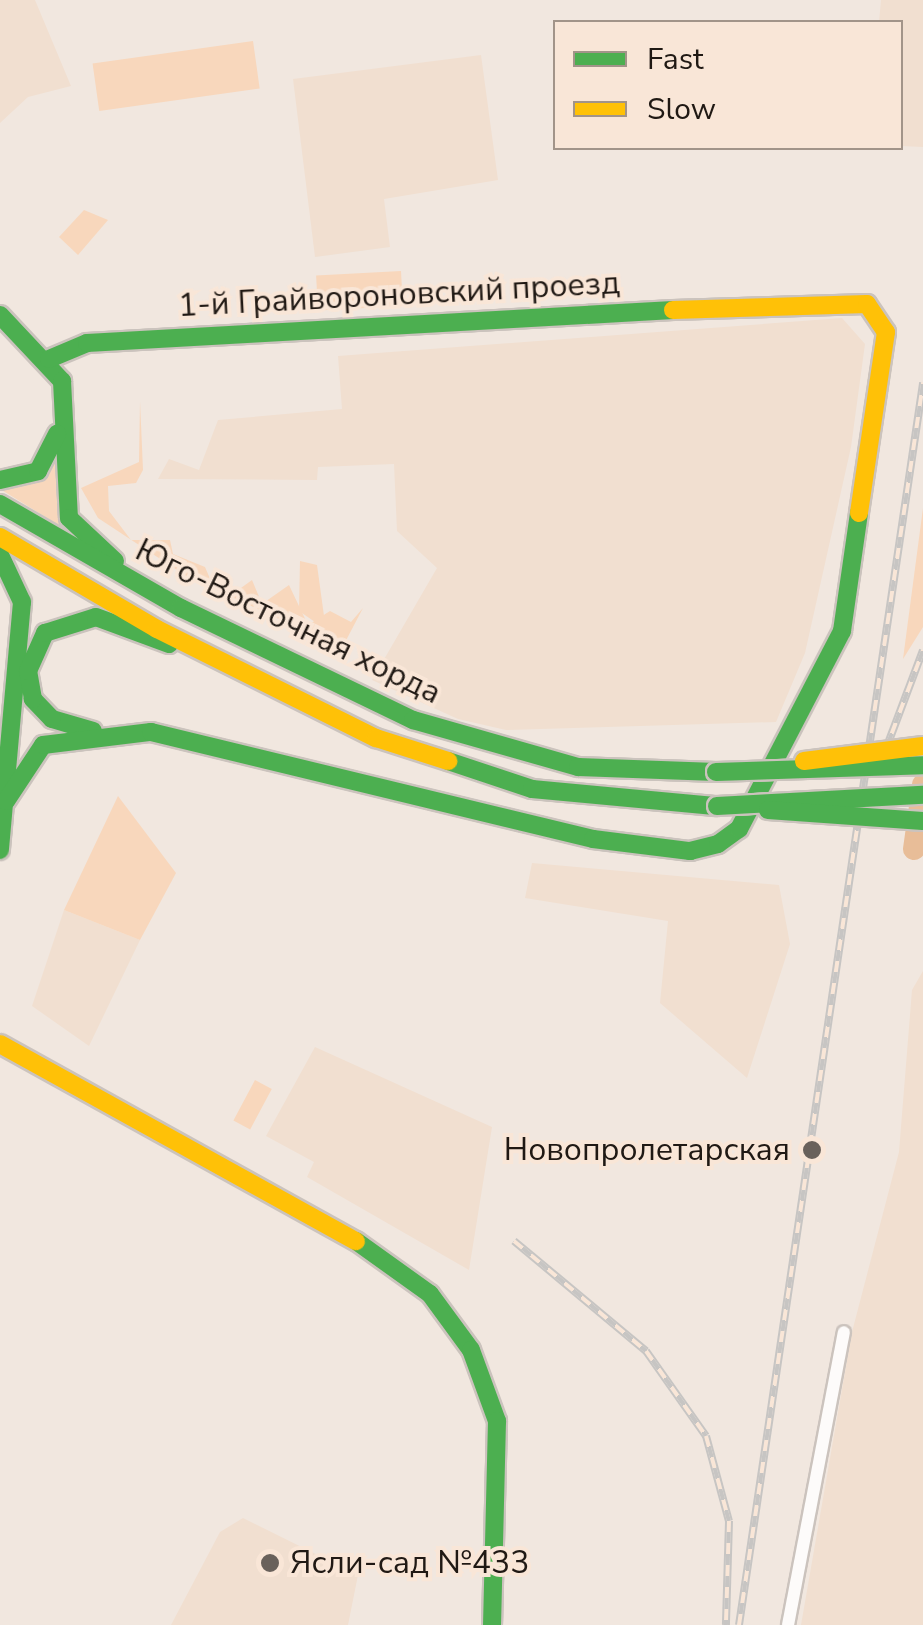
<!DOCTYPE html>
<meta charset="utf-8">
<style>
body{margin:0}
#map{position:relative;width:923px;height:1625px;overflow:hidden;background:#f1e7df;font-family:"Nunito Sans",sans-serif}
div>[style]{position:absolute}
.built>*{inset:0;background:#f1dfd0}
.green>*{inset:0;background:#f8d7bc;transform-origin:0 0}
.river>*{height:22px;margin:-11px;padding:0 11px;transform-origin:11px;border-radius:11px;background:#e8bd98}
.roads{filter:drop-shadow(2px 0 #cbc3bd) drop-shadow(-2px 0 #cbc3bd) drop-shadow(0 2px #cbc3bd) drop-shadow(0 -2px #cbc3bd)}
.street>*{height:12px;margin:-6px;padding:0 6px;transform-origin:6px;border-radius:6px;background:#fdfbfa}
.fast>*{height:18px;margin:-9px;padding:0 9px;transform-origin:9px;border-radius:9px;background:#4caf50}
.slow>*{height:18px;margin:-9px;padding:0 9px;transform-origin:9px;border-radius:9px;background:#ffc107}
.rail>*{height:8px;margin-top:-4px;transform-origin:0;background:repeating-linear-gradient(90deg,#f9e6d7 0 11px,#c7c5c3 0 22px);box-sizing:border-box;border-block:2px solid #c7c5c3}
.bridges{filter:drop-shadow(2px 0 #cbc3bd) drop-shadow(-2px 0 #cbc3bd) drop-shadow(0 2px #cbc3bd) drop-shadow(0 -2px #cbc3bd)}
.fast-bridge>*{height:18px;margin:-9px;padding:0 9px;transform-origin:9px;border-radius:9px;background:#4caf50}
.slow-bridge>*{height:18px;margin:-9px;padding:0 9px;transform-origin:9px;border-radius:9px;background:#ffc107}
.dots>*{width:28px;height:28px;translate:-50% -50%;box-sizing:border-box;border:5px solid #f9e6d7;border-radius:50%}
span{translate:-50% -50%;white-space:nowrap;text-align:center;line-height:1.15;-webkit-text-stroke:8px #f9e6d7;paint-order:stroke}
.street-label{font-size:32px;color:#201914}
.poi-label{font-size:32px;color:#201914}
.right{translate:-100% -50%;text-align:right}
.left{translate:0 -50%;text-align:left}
.legend{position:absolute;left:553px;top:20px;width:350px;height:130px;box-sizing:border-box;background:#f9e6d7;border:2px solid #a29489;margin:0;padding:12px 18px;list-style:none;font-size:30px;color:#201914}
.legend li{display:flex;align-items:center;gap:20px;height:50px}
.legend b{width:50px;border:2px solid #a29489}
</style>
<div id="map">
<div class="built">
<i style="clip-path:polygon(0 0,35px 0,71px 86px,28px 97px,0 123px)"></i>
<i style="clip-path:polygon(881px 0,923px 0,923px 147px,901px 146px,900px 22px,879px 22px)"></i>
<i style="clip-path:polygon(481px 55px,498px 180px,384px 199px,390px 247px,315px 257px,293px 79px)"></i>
<i style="clip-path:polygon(842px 318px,865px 344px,851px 447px,805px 653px,776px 722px,506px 730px,458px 719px,372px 680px,437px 568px,397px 531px,394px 464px,318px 467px,317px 480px,158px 479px,169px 459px,199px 470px,218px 420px,342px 409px,338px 356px)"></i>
<i style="clip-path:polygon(532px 863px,779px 885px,790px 944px,747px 1078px,660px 1003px,668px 921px,525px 898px)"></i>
<i style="clip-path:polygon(64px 910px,140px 940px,89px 1046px,32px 1006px)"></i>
<i style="clip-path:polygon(923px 971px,923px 1625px,801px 1625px,852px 1332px,899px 1152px,912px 990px)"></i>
<i style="clip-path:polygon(315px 1047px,492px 1127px,469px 1270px,307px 1177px,314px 1162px,266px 1136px)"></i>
<i style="clip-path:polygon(243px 1518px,358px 1575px,348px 1625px,171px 1625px,220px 1532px)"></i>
</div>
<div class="green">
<i style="left:253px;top:41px;width:48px;height:162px;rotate:82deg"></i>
<i style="clip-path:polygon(84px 210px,108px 220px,78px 255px,59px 237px)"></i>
<i style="left:401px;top:271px;width:35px;height:85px;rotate:87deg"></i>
<i style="clip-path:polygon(140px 401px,143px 470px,136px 483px,108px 486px,109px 511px,131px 540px,170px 540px,173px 554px,205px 567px,211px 581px,229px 574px,234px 593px,252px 580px,262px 604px,289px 585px,308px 625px,330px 611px,351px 622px,363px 608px,342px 648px,186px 576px,98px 518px,81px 488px,139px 462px)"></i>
<i style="clip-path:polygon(60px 452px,64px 521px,70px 532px,0 489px,35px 480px)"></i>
<i style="clip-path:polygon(923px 508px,923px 627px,903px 659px)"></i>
<i style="clip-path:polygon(300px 561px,317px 565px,324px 616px,315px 622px,299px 611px)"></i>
<i style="clip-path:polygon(118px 796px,176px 873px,140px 940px,64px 910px)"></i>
<i style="left:255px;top:1080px;width:19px;height:46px;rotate:28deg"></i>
</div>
<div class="river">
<i style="left:914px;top:849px;width:65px;rotate:-82deg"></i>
</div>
<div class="roads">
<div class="street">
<i style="left:788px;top:1625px;width:298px;rotate:-79.2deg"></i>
</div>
<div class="fast">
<i style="left:0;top:315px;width:91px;rotate:46.8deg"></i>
<i style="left:62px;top:381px;width:137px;rotate:87.1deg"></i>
<i style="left:69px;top:518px;width:63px;rotate:43.1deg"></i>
<i style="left:49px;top:359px;width:41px;rotate:-22.8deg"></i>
<i style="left:87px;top:343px;width:587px;rotate:-3.22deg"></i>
<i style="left:0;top:480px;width:39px;rotate:-13deg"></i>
<i style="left:38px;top:471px;width:42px;rotate:-62.8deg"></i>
<i style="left:0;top:504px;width:209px;rotate:29.9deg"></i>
<i style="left:181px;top:608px;width:258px;rotate:25.8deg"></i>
<i style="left:413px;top:720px;width:172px;rotate:15.9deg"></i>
<i style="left:578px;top:767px;width:138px;rotate:2.1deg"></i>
<i style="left:0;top:555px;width:52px;rotate:64.9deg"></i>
<i style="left:22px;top:602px;width:249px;rotate:95.1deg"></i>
<i style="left:93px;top:731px;width:43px;rotate:-163.7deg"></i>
<i style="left:52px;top:719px;width:28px;rotate:-134deg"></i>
<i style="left:33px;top:699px;width:28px;rotate:-100deg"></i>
<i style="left:28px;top:671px;width:42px;rotate:-65.9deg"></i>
<i style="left:45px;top:633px;width:53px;rotate:-17.4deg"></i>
<i style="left:96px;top:617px;width:78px;rotate:20.3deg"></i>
<i style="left:448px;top:761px;width:89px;rotate:18.4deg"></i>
<i style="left:532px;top:789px;width:186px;rotate:5.3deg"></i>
<i style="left:6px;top:801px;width:67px;rotate:-56.5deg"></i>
<i style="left:43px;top:745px;width:109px;rotate:-6.9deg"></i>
<i style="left:151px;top:732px;width:455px;rotate:13.6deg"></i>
<i style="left:593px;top:839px;width:98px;rotate:7.1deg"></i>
<i style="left:690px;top:851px;width:29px;rotate:-14deg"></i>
<i style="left:718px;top:844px;width:26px;rotate:-36deg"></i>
<i style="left:739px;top:829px;width:223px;rotate:-62.5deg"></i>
<i style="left:842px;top:631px;width:119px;rotate:-81.8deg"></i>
<i style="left:356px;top:1241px;width:91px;rotate:35.6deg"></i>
<i style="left:430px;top:1294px;width:69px;rotate:53.8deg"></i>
<i style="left:471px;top:1350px;width:76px;rotate:69.9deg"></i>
<i style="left:497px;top:1421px;width:204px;rotate:91.4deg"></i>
</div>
<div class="slow">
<i style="left:673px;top:310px;width:194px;rotate:-1.8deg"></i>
<i style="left:867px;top:304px;width:34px;rotate:56deg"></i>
<i style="left:886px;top:332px;width:183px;rotate:98.5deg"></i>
<i style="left:0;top:537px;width:182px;rotate:30.4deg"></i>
<i style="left:157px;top:629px;width:245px;rotate:26.5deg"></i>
<i style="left:376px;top:738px;width:76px;rotate:17.7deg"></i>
<i style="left:0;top:1044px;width:407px;rotate:29deg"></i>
</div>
</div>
<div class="rail">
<i style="left:884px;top:754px;width:111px;rotate:-69.4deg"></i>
<i style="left:514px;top:1241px;width:172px;rotate:39.8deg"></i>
<i style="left:646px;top:1351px;width:104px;rotate:54.8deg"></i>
<i style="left:706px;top:1436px;width:88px;rotate:74.9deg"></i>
<i style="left:729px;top:1521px;width:104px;rotate:91.7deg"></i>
<i style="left:739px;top:1625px;width:1256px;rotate:-81.57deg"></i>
</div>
<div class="bridges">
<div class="fast-bridge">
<i style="left:716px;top:772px;width:207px;rotate:-1.9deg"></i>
<i style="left:717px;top:806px;width:206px;rotate:-3.1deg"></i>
<i style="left:768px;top:810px;width:155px;rotate:4.1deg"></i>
</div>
<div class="slow-bridge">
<i style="left:804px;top:761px;width:120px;rotate:-7.2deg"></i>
</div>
</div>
<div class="dots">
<i style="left:812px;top:1150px;background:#69615b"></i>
<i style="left:270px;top:1563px;background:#69615b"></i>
</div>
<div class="street-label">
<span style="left:399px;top:295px;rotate:-3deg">1-й Грайвороновский проезд</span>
<span style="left:288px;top:622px;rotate:26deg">Юго-Восточная хорда</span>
</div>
<div class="poi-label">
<span class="right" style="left:790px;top:1150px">Новопролетарская</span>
<span class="left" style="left:290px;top:1563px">Ясли-сад №433</span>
</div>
<ul class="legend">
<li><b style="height:12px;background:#4caf50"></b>Fast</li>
<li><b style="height:12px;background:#ffc107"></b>Slow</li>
</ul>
</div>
